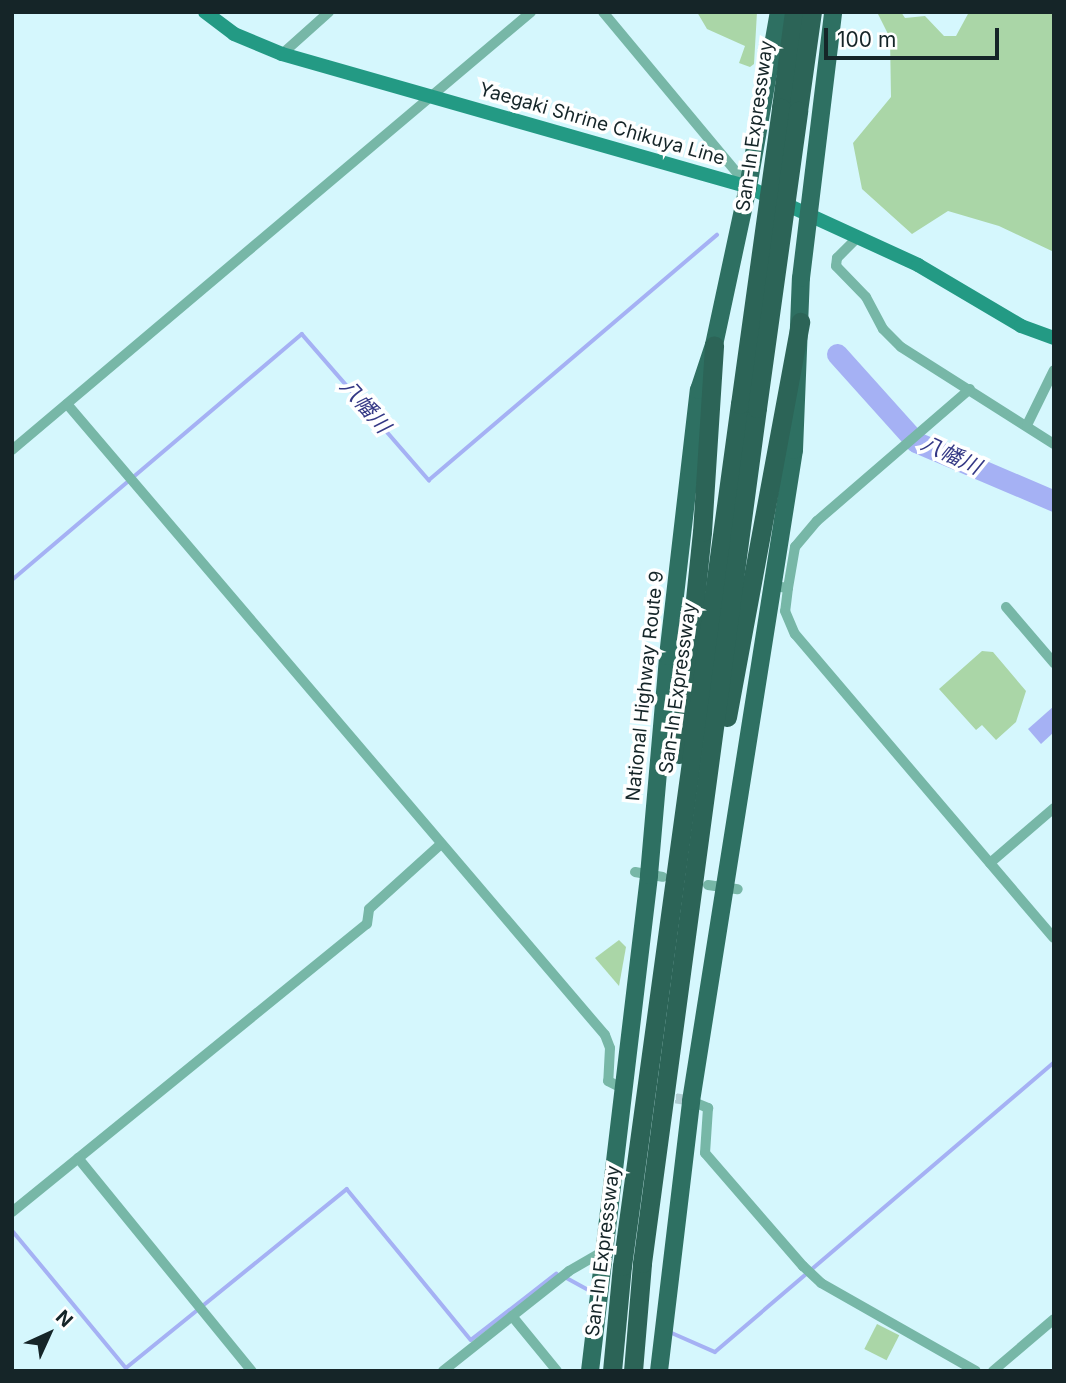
<!DOCTYPE html>
<meta charset="utf-8">
<style>
body{margin:0}
#map{position:relative;width:1066px;height:1383px;overflow:hidden;background:#d5f7fd;font-family:Inter,"Noto Sans JP",sans-serif}
div>[style]{position:absolute}
.green>*{inset:0;background:#aad6a7;transform-origin:0 0}
.water>*{inset:0;background:#a5b1f4}
.stream>*{height:3.5px;margin:-1.75px;padding:0 1.75px;transform-origin:1.75px;border-radius:1.75px;background:#a5b1f4}
.river>*{height:21px;margin:-10.5px;padding:0 10.5px;transform-origin:10.5px;border-radius:10.5px;background:#a5b1f4}
.minor-tunnel>*{height:10px;margin-top:-5px;transform-origin:0;background:repeating-linear-gradient(90deg,#afcdd2 0 10px,transparent 0 15px)}
.minor>*{height:10px;margin:-5px;padding:0 5px;transform-origin:5px;border-radius:5px;background:#77b7a7}
.secondary>*{height:14px;margin:-7px;padding:0 7px;transform-origin:7px;border-radius:7px;background:#239a84}
.trunk>*{height:18px;margin:-9px;padding:0 9px;transform-origin:9px;border-radius:9px;background:#2e7062}
.motorway>*{height:19px;margin:-9.5px;padding:0 9.5px;transform-origin:9.5px;border-radius:9.5px;background:#2c6457}
.motorway-bridge>*{height:19px;margin:-9.5px;padding:0 9.5px;transform-origin:9.5px;border-radius:9.5px;background:#2c6457}
span{translate:-50% -50%;white-space:nowrap;text-align:center;line-height:1.15;-webkit-text-stroke:7px #fff;paint-order:stroke}
.street-label{font-size:19px;color:#152528}
.water-label{font-size:21px;color:#343885;font-style:italic}
.frame{position:absolute;inset:0;border:14px solid #152528;pointer-events:none}
.north{position:absolute;left:14px;top:1299px;width:70px;height:70px;-webkit-text-stroke:5px #fff;paint-order:stroke;rotate:45deg;font-size:19px;font-weight:700;line-height:28px;text-align:center;color:#152528}
.north::after{content:'';display:block;margin:auto;width:24px;height:32px;background:#152528;clip-path:polygon(50% 0,100% 100%,50% 72%,0 100%)}
.scale{position:absolute;left:824px;top:28px;width:175px;height:32px;box-sizing:border-box;border:4px solid #152528;border-top:0;padding-left:9px;font-size:21px;line-height:24px;white-space:nowrap;color:#152528;-webkit-text-stroke:5px #fff;paint-order:stroke}
</style>
<div id="map">
<div class="green">
<i style="clip-path:polygon(697px 12px,757px 12px,754px 64px,750px 67px,739px 63px,745px 46px,707px 29px)"></i>
<i style="clip-path:polygon(877px 12px,901px 12px,905px 18px,925px 16px,944px 36px,956px 36px,969px 12px,1054px 12px,1054px 252px,999px 226px,948px 211px,912px 234px,862px 189px,853px 143px,891px 97px,890px 38px)"></i>
<i style="clip-path:polygon(982px 651px,993px 652px,1026px 691px,1016px 722px,996px 740px,982px 725px,976px 730px,939px 689px)"></i>
<i style="clip-path:polygon(619px 940px,626px 947px,619px 986px,595px 958px)"></i>
<i style="left:877px;top:1324px;width:25px;height:28px;rotate:27deg"></i>
</div>
<div class="water">
<i style="clip-path:polygon(1054px 706px,1054px 732px,1041px 744px,1028px 729px)"></i>
</div>
<div class="stream">
<i style="left:12px;top:580px;width:380px;rotate:-40.3deg"></i>
<i style="left:302px;top:334px;width:194px;rotate:49deg"></i>
<i style="left:429px;top:480px;width:378px;rotate:-40.4deg"></i>
<i style="left:12px;top:1230px;width:179px;rotate:50.4deg"></i>
<i style="left:126px;top:1368px;width:284px;rotate:-39deg"></i>
<i style="left:347px;top:1189px;width:195px;rotate:50.6deg"></i>
<i style="left:471px;top:1340px;width:108px;rotate:-37.8deg"></i>
<i style="left:565px;top:1277px;width:25px;rotate:29deg"></i>
<i style="left:672px;top:1333px;width:47px;rotate:23.8deg"></i>
<i style="left:715px;top:1352px;width:446px;rotate:-40.5deg"></i>
</div>
<div class="river">
<i style="left:837px;top:354px;width:118px;rotate:48.1deg"></i>
<i style="left:916px;top:442px;width:150px;rotate:23.1deg"></i>
</div>
<div class="minor-tunnel">
<i style="left:661px;top:1096px;width:24px;rotate:9deg"></i>
</div>
<div class="minor">
<i style="left:603px;top:12px;width:226px;rotate:50.2deg"></i>
<i style="left:282px;top:54px;width:63px;rotate:-41.8deg"></i>
<i style="left:856px;top:239px;width:27px;rotate:135deg"></i>
<i style="left:837px;top:258px;width:8px;rotate:97deg"></i>
<i style="left:836px;top:266px;width:43px;rotate:45.9deg"></i>
<i style="left:866px;top:297px;width:36px;rotate:62deg"></i>
<i style="left:883px;top:329px;width:25px;rotate:45deg"></i>
<i style="left:901px;top:347px;width:181px;rotate:32.4deg"></i>
<i style="left:67px;top:404px;width:829px;rotate:49.55deg"></i>
<i style="left:605px;top:1035px;width:14px;rotate:69deg"></i>
<i style="left:610px;top:1048px;width:33px;rotate:93deg"></i>
<i style="left:608px;top:1081px;width:20px;rotate:27deg"></i>
<i style="left:1027px;top:425px;width:61px;rotate:-63.9deg"></i>
<i style="left:12px;top:450px;width:679px;rotate:-40.16deg"></i>
<i style="left:774px;top:586px;width:14px;rotate:8deg"></i>
<i style="left:788px;top:588px;width:42px;rotate:-80.3deg"></i>
<i style="left:795px;top:547px;width:34px;rotate:-50deg"></i>
<i style="left:817px;top:521px;width:202px;rotate:-40.8deg"></i>
<i style="left:788px;top:588px;width:23px;rotate:97deg"></i>
<i style="left:785px;top:611px;width:25px;rotate:67deg"></i>
<i style="left:795px;top:634px;width:399px;rotate:49.6deg"></i>
<i style="left:1006px;top:607px;width:74px;rotate:49.4deg"></i>
<i style="left:990px;top:863px;width:84px;rotate:-40.7deg"></i>
<i style="left:635px;top:872px;width:28px;rotate:10deg"></i>
<i style="left:708px;top:885px;width:30px;rotate:8deg"></i>
<i style="left:689px;top:1100px;width:21px;rotate:23deg"></i>
<i style="left:708px;top:1108px;width:45px;rotate:93.8deg"></i>
<i style="left:705px;top:1153px;width:150px;rotate:49.1deg"></i>
<i style="left:803px;top:1266px;width:25px;rotate:43deg"></i>
<i style="left:821px;top:1283px;width:178px;rotate:29.6deg"></i>
<i style="left:78px;top:1158px;width:275px;rotate:50.8deg"></i>
<i style="left:12px;top:1212px;width:457px;rotate:-39.1deg"></i>
<i style="left:367px;top:924px;width:15px;rotate:-82deg"></i>
<i style="left:369px;top:909px;width:97px;rotate:-42.1deg"></i>
<i style="left:512px;top:1316px;width:71px;rotate:50.7deg"></i>
<i style="left:443px;top:1371px;width:161px;rotate:-38.4deg"></i>
<i style="left:569px;top:1271px;width:39px;rotate:-30deg"></i>
<i style="left:993px;top:1371px;width:80px;rotate:-40.4deg"></i>
</div>
<div class="secondary">
<i style="left:205px;top:12px;width:36px;rotate:37deg"></i>
<i style="left:234px;top:34px;width:52px;rotate:22.6deg"></i>
<i style="left:282px;top:54px;width:485px;rotate:15.9deg"></i>
<i style="left:748px;top:187px;width:187px;rotate:24.6deg"></i>
<i style="left:918px;top:265px;width:120px;rotate:30.6deg"></i>
<i style="left:1021px;top:326px;width:35px;rotate:20deg"></i>
</div>
<div class="trunk">
<i style="left:590px;top:1371px;width:499px;rotate:-83.2deg"></i>
<i style="left:649px;top:875px;width:220px;rotate:-85deg"></i>
<i style="left:668px;top:656px;width:268px;rotate:-83.4deg"></i>
<i style="left:699px;top:390px;width:47px;rotate:-71.6deg"></i>
<i style="left:714px;top:345px;width:162px;rotate:-77.9deg"></i>
<i style="left:748px;top:187px;width:178px;rotate:-80deg"></i>
<i style="left:659px;top:1371px;width:272px;rotate:-83.2deg"></i>
<i style="left:691px;top:1101px;width:659px;rotate:-81.01deg"></i>
<i style="left:794px;top:450px;width:172px;rotate:-87.7deg"></i>
<i style="left:801px;top:278px;width:268px;rotate:-83.1deg"></i>
</div>
<div class="motorway">
<i style="left:781px;top:108px;width:97px;rotate:-82.3deg"></i>
<i style="left:798px;top:111px;width:100px;rotate:-82deg"></i>
<i style="left:727px;top:717px;width:402px;rotate:-79.5deg"></i>
<i style="left:679px;top:754px;width:223px;rotate:-84.1deg"></i>
<i style="left:702px;top:532px;width:187px;rotate:-86.3deg"></i>
<i style="left:612px;top:1371px;width:105px;rotate:-84.6deg"></i>
<i style="left:622px;top:1266px;width:870px;rotate:-82.21deg"></i>
<i style="left:633px;top:1371px;width:108px;rotate:-85.2deg"></i>
<i style="left:642px;top:1263px;width:863px;rotate:-82.34deg"></i>
</div>
<div class="motorway-bridge">
<i style="left:740px;top:404px;width:299px;rotate:-82.1deg"></i>
<i style="left:757px;top:408px;width:300px;rotate:-82.1deg"></i>
</div>
<div class="street-label">
<span style="left:602px;top:124px;rotate:16deg">Yaegaki Shrine Chikuya Line</span>
<span style="left:755px;top:126px;rotate:-82deg">San-In Expressway</span>
<span style="left:645px;top:686px;rotate:-84deg">National Highway Route 9</span>
<span style="left:678px;top:688px;rotate:-82deg">San-In Expressway</span>
<span style="left:603px;top:1251px;rotate:-83deg">San-In Expressway</span>
</div>
<div class="water-label">
<span style="left:365px;top:406px;rotate:49deg">八幡川</span>
<span style="left:951px;top:455px;rotate:25deg">八幡川</span>
</div>
<div class="frame"></div>
<div class="north">N</div>
<div class="scale">100 m</div>
</div>
